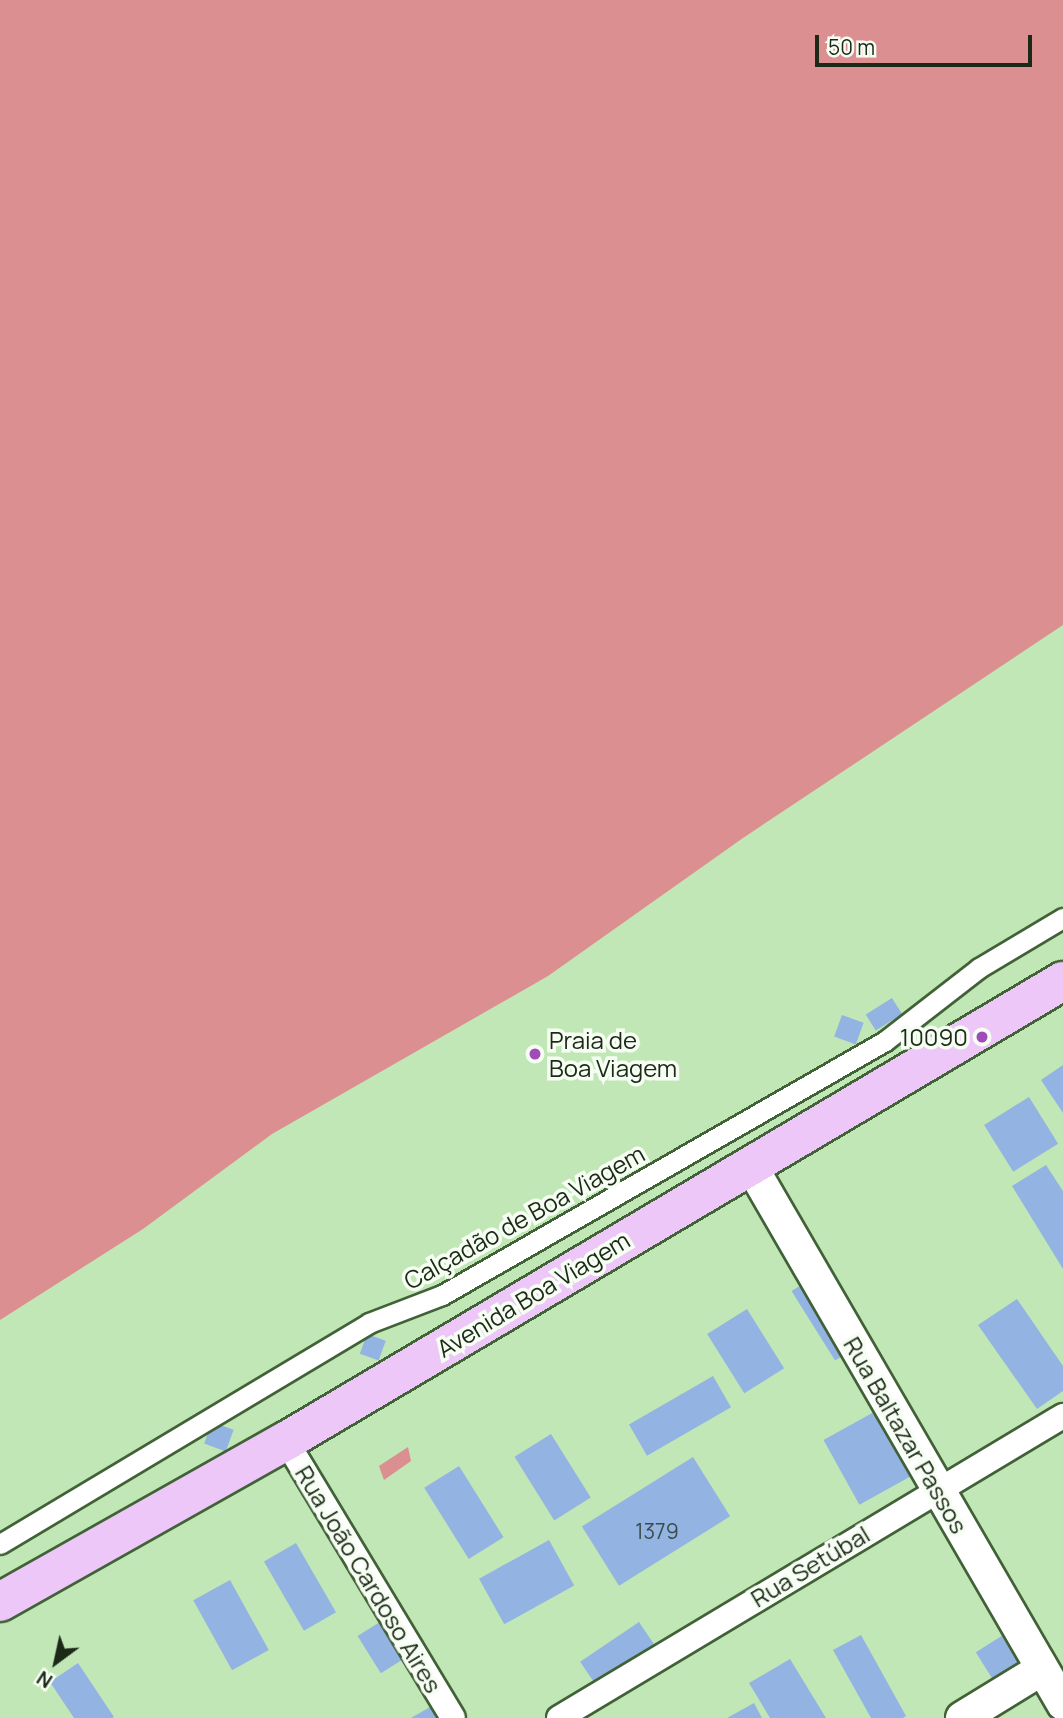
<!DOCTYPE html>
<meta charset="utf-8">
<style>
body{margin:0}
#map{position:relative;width:1063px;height:1718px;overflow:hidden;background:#c2e7b6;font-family:Manrope,sans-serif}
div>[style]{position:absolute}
.water>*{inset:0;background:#db8f90}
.building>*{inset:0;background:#93b3e2;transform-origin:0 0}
.roads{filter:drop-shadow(2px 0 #416137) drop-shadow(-2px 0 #416137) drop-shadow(0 2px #416137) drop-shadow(0 -2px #416137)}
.pedestrian>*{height:19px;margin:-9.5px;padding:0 9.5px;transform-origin:9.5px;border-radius:9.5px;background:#fff}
.minor>*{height:24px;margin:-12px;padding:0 12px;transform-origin:12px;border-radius:12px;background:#fff}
.tertiary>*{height:32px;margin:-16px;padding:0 16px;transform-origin:16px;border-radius:16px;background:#fff}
.primary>*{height:38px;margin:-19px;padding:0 19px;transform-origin:19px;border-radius:19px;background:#edc7f8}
.dots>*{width:19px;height:19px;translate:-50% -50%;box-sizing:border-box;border:4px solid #f6fef4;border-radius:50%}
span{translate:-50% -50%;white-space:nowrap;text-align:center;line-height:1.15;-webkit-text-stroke:7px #f6fef4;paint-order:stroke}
.number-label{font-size:21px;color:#394c49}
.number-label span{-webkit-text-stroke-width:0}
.poi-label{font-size:24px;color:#1b2916}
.right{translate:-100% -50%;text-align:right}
.left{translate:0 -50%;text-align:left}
.street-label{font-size:24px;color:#1b2916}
.north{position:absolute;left:21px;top:1627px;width:70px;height:70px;-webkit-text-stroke:5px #f6fef4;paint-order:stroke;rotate:213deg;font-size:19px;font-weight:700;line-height:28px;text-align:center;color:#1b2916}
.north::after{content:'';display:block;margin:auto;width:24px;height:32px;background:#1b2916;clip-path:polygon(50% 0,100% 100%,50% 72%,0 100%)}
.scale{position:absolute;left:815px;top:35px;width:217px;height:32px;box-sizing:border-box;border:4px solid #1b2916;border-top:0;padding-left:9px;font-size:21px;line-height:24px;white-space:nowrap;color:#1b2916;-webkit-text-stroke:5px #f6fef4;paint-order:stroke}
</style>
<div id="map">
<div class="water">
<i style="clip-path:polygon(0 0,1063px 0,1063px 625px,743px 838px,548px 976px,272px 1134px,143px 1229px,0 1320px)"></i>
<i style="clip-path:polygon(408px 1447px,411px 1461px,384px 1480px,379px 1466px)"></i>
</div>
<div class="building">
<i style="left:892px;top:998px;width:19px;height:31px;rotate:58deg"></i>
<i style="left:842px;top:1015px;width:23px;height:23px;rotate:20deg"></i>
<i style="clip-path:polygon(1063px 1065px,1063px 1113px,1041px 1080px)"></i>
<i style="left:1029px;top:1097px;width:55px;height:53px;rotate:58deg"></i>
<i style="clip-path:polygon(1046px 1165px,1063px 1191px,1063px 1269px,1012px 1186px)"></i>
<i style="left:806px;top:1282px;width:82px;height:17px;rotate:58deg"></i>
<i style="clip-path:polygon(1017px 1299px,1063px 1366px,1063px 1391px,1037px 1409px,978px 1325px)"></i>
<i style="left:747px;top:1309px;width:70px;height:47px;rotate:58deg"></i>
<i style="left:367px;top:1334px;width:20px;height:21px;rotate:20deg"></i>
<i style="left:713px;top:1376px;width:36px;height:97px;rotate:60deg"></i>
<i style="left:883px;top:1407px;width:74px;height:68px;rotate:61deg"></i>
<i style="left:212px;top:1422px;width:23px;height:23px;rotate:20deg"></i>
<i style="left:551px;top:1434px;width:75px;height:43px;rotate:58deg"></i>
<i style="left:693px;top:1457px;width:70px;height:131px;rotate:58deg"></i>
<i style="left:459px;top:1466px;width:84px;height:41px;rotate:58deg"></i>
<i style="left:549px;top:1540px;width:52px;height:80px;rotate:61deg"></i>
<i style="left:296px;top:1543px;width:80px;height:37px;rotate:60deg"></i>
<i style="left:230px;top:1580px;width:80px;height:42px;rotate:61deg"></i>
<i style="left:383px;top:1620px;width:44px;height:30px;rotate:58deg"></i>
<i style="left:639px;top:1622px;width:32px;height:71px;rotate:56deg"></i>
<i style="left:1008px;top:1632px;width:46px;height:38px;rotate:58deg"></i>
<i style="clip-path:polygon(861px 1635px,906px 1716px,903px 1718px,871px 1718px,833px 1650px)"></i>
<i style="clip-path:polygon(790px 1659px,826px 1718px,770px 1718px,749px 1683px)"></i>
<i style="clip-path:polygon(78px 1663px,114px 1717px,112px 1718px,74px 1718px,50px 1682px)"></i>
<i style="clip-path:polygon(754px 1703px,762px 1718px,727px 1718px)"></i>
<i style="clip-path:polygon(430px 1707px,436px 1718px,411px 1718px)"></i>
</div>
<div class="roads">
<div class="pedestrian">
<i style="left:0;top:1544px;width:430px;rotate:-30.9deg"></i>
<i style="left:369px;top:1323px;width:78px;rotate:-21deg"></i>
<i style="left:442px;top:1295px;width:511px;rotate:-29.83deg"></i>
<i style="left:885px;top:1041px;width:119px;rotate:-37.8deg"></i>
<i style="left:979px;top:968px;width:98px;rotate:-30.8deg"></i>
</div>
<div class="minor">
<i style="left:286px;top:1441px;width:323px;rotate:58.9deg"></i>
<i style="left:559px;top:1718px;width:588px;rotate:-30.93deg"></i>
</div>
<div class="tertiary">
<i style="left:751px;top:1166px;width:622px;rotate:59.89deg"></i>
<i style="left:962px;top:1718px;width:94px;rotate:-31.5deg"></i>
</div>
<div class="primary">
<i style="left:0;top:1602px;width:328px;rotate:-29.4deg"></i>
<i style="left:286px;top:1441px;width:903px;rotate:-30.63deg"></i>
</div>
</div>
<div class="dots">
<i style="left:982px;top:1037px;background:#a14bb9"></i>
<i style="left:535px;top:1054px;background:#a14bb9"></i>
</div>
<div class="number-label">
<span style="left:657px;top:1531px">1379</span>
</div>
<div class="poi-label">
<span class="right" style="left:968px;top:1037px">10090</span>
<span class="left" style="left:549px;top:1054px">Praia de<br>Boa Viagem</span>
</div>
<div class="street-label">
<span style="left:524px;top:1217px;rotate:-29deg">Calçadão de Boa Viagem</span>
<span style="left:533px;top:1294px;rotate:-31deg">Avenida Boa Viagem</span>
<span style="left:906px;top:1435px;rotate:60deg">Rua Baltazar Passos</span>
<span style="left:810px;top:1566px;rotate:-31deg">Rua Setúbal</span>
<span style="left:369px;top:1579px;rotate:59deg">Rua João Cardoso Aires</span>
</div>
<div class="north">N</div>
<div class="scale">50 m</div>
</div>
